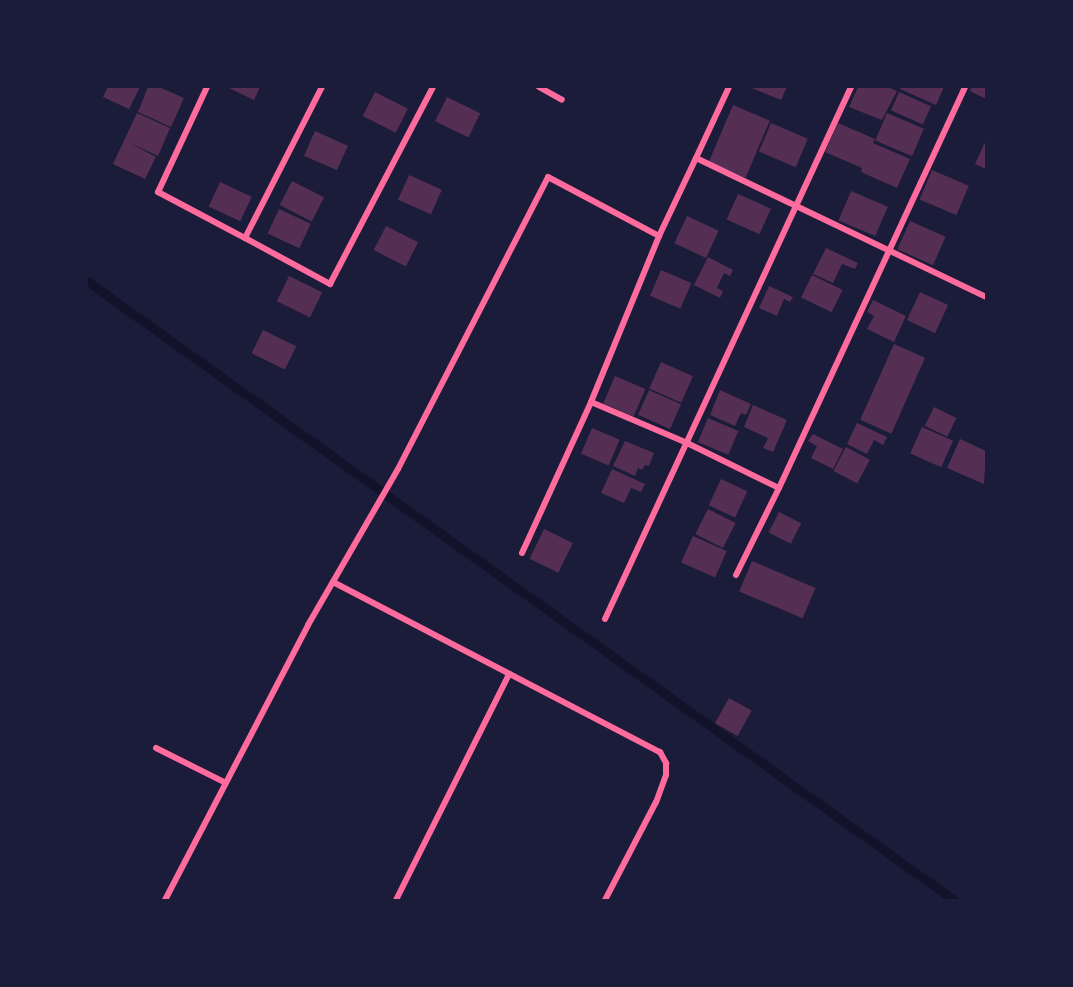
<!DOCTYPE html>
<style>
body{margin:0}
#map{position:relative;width:1073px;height:987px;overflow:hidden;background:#1b1b3a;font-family:"Work Sans",sans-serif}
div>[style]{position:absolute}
.stream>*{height:9px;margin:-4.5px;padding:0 4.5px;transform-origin:4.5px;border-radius:4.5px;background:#12122b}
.building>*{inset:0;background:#542f53;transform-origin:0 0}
.minor>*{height:6px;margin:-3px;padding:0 3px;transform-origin:3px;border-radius:3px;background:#ff6b9d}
span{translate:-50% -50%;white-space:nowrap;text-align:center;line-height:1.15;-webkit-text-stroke:4.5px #1b1b3a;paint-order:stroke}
.frame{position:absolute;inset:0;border:88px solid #1b1b3a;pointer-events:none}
</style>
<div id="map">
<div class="stream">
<i style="left:87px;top:281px;width:1065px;rotate:35.53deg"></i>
</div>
<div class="building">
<i style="clip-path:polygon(108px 87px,140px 87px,129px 109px,103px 97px)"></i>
<i style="clip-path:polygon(148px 87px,159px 87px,184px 98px,171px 127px,138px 112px)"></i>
<i style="clip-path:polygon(227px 87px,260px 87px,254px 100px)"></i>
<i style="clip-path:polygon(749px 87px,787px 87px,781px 100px)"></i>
<i style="clip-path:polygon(858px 87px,888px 87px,897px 91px,882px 120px,849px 107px)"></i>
<i style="clip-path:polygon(901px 87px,944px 87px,936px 105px,900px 89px)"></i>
<i style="clip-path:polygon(972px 87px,986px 87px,986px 99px,970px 91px)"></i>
<i style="left:375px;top:92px;width:37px;height:27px;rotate:27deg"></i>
<i style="left:899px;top:92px;width:35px;height:20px;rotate:24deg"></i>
<i style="left:447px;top:97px;width:37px;height:27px;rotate:26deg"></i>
<i style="left:733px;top:105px;width:40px;height:62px;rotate:23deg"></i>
<i style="clip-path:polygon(137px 113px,170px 128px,158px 156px,130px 143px,156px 157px,145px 179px,113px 164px)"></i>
<i style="left:887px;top:113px;width:40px;height:30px;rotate:23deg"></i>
<i style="left:771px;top:123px;width:40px;height:31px;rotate:23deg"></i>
<i style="clip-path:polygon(838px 123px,875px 139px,873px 143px,910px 159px,897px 188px,861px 172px,862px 168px,825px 152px)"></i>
<i style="left:315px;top:131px;width:36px;height:27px;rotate:24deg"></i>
<i style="clip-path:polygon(986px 140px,986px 169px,975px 164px)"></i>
<i style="left:932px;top:170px;width:40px;height:32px;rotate:23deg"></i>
<i style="left:409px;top:175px;width:36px;height:27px;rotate:24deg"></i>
<i style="left:292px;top:181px;width:36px;height:27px;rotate:27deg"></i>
<i style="left:220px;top:182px;width:35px;height:27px;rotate:25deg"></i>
<i style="left:851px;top:191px;width:40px;height:32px;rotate:23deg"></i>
<i style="left:738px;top:194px;width:36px;height:28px;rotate:24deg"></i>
<i style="left:279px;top:209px;width:35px;height:27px;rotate:25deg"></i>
<i style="left:687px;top:216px;width:35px;height:30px;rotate:25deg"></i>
<i style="left:910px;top:221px;width:39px;height:31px;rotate:24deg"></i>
<i style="left:386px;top:226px;width:36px;height:27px;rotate:27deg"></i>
<i style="clip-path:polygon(826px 248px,858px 263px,855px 269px,842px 264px,833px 283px,813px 274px)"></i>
<i style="clip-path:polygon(708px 257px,733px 270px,730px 276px,724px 273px,717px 288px,723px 291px,720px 298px,694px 285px)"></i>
<i style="left:661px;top:270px;width:33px;height:28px;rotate:23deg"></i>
<i style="left:812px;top:275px;width:34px;height:25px;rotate:26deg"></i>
<i style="left:289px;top:276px;width:37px;height:28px;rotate:26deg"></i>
<i style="clip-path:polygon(769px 286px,793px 297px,790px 302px,784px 299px,777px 316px,759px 308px)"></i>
<i style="left:920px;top:292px;width:31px;height:31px;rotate:25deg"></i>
<i style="clip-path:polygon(873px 300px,906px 316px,894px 342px,867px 329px,874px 316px,867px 312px)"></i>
<i style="left:263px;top:330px;width:37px;height:26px;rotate:26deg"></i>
<i style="left:894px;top:344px;width:34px;height:83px;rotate:24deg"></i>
<i style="left:661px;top:362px;width:35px;height:29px;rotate:24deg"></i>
<i style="left:615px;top:376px;width:33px;height:30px;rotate:23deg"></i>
<i style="left:649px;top:390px;width:35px;height:27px;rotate:24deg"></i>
<i style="clip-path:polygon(720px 390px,751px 404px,746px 415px,741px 413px,735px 426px,710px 415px)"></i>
<i style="clip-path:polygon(753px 405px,787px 420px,773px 452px,763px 448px,768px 438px,744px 427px)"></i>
<i style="left:934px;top:407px;width:25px;height:21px;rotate:26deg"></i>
<i style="left:708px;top:418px;width:33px;height:26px;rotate:23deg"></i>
<i style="clip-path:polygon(857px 423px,887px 437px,883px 445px,874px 440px,867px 454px,847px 444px)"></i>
<i style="left:922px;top:427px;width:34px;height:29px;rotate:24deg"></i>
<i style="left:592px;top:428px;width:30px;height:28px;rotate:23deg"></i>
<i style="clip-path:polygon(813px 434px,843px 449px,833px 469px,811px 458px,817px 446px,808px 441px)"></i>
<i style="clip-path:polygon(960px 439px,986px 451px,984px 484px,947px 468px)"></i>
<i style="clip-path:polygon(625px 441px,654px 453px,649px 466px,645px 465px,642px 470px,638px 468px,635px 476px,613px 466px)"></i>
<i style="left:846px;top:447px;width:27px;height:27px;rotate:28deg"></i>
<i style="clip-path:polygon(612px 469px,645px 484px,641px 492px,631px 488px,624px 503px,601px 493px)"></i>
<i style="left:721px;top:479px;width:29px;height:29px;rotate:25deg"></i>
<i style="left:708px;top:509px;width:31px;height:28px;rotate:27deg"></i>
<i style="left:779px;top:512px;width:25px;height:23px;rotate:27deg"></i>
<i style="left:544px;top:529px;width:32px;height:33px;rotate:26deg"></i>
<i style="left:693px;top:536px;width:37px;height:29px;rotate:24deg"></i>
<i style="left:752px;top:561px;width:69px;height:33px;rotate:23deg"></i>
<i style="left:729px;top:698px;width:26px;height:29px;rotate:29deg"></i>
</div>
<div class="minor">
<i style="left:207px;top:87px;width:116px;rotate:115deg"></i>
<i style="left:158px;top:192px;width:98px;rotate:27.9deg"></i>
<i style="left:245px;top:238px;width:169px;rotate:-63deg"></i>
<i style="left:539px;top:87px;width:26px;rotate:29deg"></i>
<i style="left:729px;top:87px;width:78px;rotate:114.9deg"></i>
<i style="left:696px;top:158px;width:322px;rotate:25.6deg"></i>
<i style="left:245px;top:238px;width:97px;rotate:28.4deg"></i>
<i style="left:330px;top:284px;width:222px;rotate:-62.4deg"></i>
<i style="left:591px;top:402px;width:104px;rotate:23.1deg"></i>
<i style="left:687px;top:443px;width:102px;rotate:26.1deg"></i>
<i style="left:779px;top:488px;width:442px;rotate:-65.1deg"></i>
<i style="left:522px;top:553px;width:166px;rotate:-65.4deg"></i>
<i style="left:591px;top:402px;width:179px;rotate:-67.7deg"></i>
<i style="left:659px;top:236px;width:86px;rotate:-64.6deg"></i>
<i style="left:736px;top:575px;width:97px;rotate:-63.7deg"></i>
<i style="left:333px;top:582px;width:369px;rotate:27.5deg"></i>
<i style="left:660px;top:752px;width:13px;rotate:61deg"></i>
<i style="left:666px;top:763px;width:12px;rotate:90deg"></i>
<i style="left:666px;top:775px;width:29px;rotate:110deg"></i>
<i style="left:656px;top:802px;width:110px;rotate:117.5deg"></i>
<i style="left:605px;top:619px;width:586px;rotate:-65.18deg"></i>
<i style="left:156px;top:748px;width:78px;rotate:26.6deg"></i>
<i style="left:165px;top:900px;width:310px;rotate:-62.5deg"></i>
<i style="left:308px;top:625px;width:180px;rotate:-60deg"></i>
<i style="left:398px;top:469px;width:328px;rotate:-62.8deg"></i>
<i style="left:548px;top:177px;width:126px;rotate:28deg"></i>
<i style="left:396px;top:900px;width:253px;rotate:-63.4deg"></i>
</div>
<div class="frame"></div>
</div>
